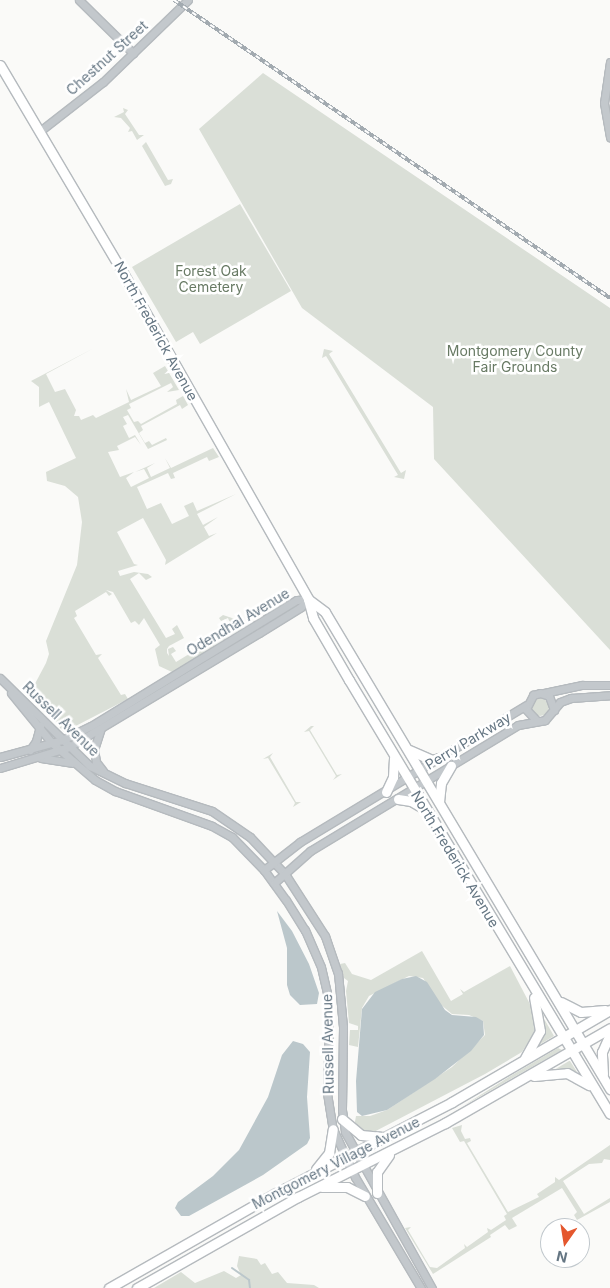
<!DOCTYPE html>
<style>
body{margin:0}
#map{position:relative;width:610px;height:1288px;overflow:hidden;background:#fafaf8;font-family:Inter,sans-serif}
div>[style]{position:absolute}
.green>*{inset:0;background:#dadfd7}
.round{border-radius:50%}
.water>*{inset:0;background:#bbc7cb}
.stream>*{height:2px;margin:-1px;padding:0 1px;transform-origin:1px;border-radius:1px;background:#bbc7cb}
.roads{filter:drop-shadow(1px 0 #b5babe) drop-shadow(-1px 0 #b5babe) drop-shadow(0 1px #b5babe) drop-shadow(0 -1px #b5babe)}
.tertiary>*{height:7px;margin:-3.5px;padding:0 3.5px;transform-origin:3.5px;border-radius:3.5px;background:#c3c8cc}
.primary>*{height:9px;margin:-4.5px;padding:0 4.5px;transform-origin:4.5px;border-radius:4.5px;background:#fff}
.rail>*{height:4px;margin-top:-2px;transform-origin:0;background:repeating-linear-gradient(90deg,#fff 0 5.5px,#a2aab0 0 11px);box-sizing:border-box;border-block:1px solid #a2aab0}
span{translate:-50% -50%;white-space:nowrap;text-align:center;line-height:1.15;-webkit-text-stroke:5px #fff;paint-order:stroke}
.street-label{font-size:14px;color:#657683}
.park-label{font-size:14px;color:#687a64}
.north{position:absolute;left:540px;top:1218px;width:50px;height:50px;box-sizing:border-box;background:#fff;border:1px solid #c1c8cd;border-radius:50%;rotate:193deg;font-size:14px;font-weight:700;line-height:20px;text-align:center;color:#657683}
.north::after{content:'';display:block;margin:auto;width:18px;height:22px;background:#e4572e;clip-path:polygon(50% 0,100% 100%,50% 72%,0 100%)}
</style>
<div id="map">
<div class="green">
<i style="clip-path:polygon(263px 73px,610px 308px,610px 650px,434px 459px,433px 407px,302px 308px,199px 129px)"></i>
<i style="clip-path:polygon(123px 108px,128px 110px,125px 114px,139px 135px,144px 135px,137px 140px,132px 131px,128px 132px,130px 128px,121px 118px,114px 117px,124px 112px)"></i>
<i style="clip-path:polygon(146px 142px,168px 180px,173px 179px,171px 184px,165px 186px,142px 146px)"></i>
<i style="clip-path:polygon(240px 204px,291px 291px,200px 344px,193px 332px,176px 342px,132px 267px)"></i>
<i style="clip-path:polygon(94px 348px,46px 374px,55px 392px,65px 389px,76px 410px,74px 416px,79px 416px,81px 420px,93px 415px,96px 418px,129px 402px,126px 389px,131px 400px,161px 386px,153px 373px,165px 366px,179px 390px,167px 392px,173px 387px,171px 383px,129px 404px,131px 408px,127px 410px,134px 422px,138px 421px,141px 424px,177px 404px,176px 400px,183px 396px,188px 405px,182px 409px,180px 405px,141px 426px,143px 430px,139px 433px,145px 443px,149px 441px,152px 445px,166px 438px,167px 440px,148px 449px,128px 415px,123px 417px,127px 424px,123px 426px,129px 438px,135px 435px,141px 445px,135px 437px,117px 446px,119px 450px,108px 452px,120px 477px,134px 472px,126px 478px,131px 487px,149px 478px,144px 469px,135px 472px,155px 463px,147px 468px,151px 477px,170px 468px,165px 458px,171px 468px,213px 448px,219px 457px,209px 461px,207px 457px,173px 473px,175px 478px,171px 479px,168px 473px,137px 487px,147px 509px,161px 503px,172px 524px,189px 516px,184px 506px,193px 502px,197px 511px,236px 494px,197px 514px,203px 525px,218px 517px,204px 527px,209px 536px,217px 533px,165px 565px,166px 560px,143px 518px,117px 532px,134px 564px,138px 565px,118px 571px,120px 576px,134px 572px,148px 574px,152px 577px,146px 580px,139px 573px,130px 579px,166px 638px,175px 634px,172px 629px,177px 625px,184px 638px,169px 646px,167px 649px,167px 653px,169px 656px,168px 649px,173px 647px,176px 651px,171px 654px,176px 662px,232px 628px,228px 618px,221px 621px,219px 618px,223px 615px,250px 624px,172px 672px,159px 666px,155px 649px,160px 645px,144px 618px,139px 625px,135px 621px,131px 623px,113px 592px,106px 590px,112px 594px,109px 596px,106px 592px,75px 611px,77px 616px,74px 618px,96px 655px,102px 654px,98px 658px,121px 695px,125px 694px,128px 699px,64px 732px,29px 695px,46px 663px,49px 654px,46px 641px,77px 565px,82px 522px,78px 497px,65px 486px,47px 481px,46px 472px,76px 458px,49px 402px,39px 407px,39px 387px,31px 381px)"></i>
<i style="clip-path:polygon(324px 349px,333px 351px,329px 354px,401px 473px,406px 470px,404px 479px,394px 477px,398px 475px,326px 356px,322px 358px)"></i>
<i class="round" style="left:531px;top:698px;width:18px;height:18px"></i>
<i style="clip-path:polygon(311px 726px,314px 726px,310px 730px,337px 775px,342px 774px,333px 780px,336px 776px,309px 731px,304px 732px)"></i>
<i style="clip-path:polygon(273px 753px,270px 757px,296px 802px,301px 802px,293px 807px,295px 803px,268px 758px,263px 759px)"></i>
<i style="clip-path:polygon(422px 951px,451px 1001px,463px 994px,460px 989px,464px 992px,510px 966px,532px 1008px,535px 1032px,522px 1052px,485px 1074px,370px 1134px,362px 1133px,354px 1127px,356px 1116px,370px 1116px,387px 1110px,452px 1067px,485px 1035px,483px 1021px,469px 1015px,452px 1014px,440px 1004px,423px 978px,409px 976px,369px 996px,362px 1008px,358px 1047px,349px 1045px,350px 1030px,358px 1030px,358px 1026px,349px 1023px,346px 991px,348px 981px,344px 978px,340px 964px,345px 963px,352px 974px,371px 980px)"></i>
<i style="clip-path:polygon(543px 1017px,554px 1036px,537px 1046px,542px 1032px)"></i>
<i style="clip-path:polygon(558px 1048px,562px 1050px,463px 1106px,512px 1075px)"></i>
<i style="clip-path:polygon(570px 1061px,579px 1075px,554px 1070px,569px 1061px)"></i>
<i style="clip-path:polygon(462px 1125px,461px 1131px,465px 1139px,470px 1138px,471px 1141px,467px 1143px,508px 1212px,539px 1197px,537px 1194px,555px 1182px,555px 1177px,559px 1180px,610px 1145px,610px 1160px,604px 1159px,602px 1163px,589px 1164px,563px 1181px,584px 1214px,610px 1198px,610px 1202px,577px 1220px,574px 1215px,577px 1212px,562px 1188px,512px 1218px,517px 1226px,509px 1230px,505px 1225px,490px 1235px,491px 1237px,433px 1274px,405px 1228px,411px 1227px,408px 1230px,430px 1267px,437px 1268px,465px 1248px,464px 1244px,467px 1247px,488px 1232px,487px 1228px,491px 1230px,506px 1220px,504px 1216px,507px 1214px,464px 1141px,460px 1142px,452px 1128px)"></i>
<i style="clip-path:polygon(239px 1256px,257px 1259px,261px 1265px,265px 1263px,272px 1274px,278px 1272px,287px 1283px,314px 1285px,319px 1288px,154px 1288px,181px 1272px,195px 1283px,224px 1271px,236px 1278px,241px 1275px,237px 1266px)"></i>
</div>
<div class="water">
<i style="clip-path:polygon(277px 911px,292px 931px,309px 964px,319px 993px,317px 1004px,300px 1005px,290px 995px,287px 985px,287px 948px)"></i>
<i style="clip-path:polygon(416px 976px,427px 982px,445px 1010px,452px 1015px,476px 1017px,483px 1021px,484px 1035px,471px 1051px,435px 1079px,387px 1110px,362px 1116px,357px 1112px,356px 1081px,362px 1009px,375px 992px,402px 979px)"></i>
<i style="clip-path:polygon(293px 1041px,303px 1044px,310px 1052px,307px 1097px,310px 1138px,307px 1144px,263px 1175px,189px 1216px,181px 1216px,175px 1208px,178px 1202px,213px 1176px,239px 1150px,268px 1097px,282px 1055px)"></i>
</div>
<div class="stream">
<i style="left:232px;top:1268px;width:21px;rotate:35deg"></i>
<i style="left:249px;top:1280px;width:8px;rotate:83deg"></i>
</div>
<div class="roads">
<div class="tertiary">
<i style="left:79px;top:0;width:76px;rotate:44.5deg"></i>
<i style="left:610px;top:62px;width:41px;rotate:98.3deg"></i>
<i style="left:604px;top:103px;width:35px;rotate:80deg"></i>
<i style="left:40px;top:131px;width:80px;rotate:-37.9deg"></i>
<i style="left:103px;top:82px;width:118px;rotate:-44deg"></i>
<i style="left:0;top:678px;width:126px;rotate:44.4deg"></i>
<i style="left:90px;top:766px;width:39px;rotate:26deg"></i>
<i style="left:125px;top:783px;width:91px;rotate:17.8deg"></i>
<i style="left:212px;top:811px;width:46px;rotate:34.4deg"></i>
<i style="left:250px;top:837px;width:51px;rotate:46.6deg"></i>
<i style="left:285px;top:874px;width:74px;rotate:57.2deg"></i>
<i style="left:325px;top:936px;width:39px;rotate:71deg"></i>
<i style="left:338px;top:973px;width:54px;rotate:84.7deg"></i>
<i style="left:343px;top:1027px;width:83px;rotate:90.7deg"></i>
<i style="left:342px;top:1110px;width:22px;rotate:82deg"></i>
<i style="left:345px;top:1132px;width:179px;rotate:60.9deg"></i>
<i style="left:11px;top:693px;width:63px;rotate:50.8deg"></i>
<i style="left:51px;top:742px;width:58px;rotate:40.8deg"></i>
<i style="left:95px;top:780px;width:23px;rotate:29deg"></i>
<i style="left:115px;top:791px;width:103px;rotate:19.8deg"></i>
<i style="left:212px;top:826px;width:23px;rotate:29deg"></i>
<i style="left:232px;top:837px;width:46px;rotate:45.9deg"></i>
<i style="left:264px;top:870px;width:37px;rotate:54deg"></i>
<i style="left:286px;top:900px;width:36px;rotate:58deg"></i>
<i style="left:305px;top:930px;width:40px;rotate:66.6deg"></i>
<i style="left:321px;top:967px;width:27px;rotate:77deg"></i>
<i style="left:327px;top:993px;width:28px;rotate:86deg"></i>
<i style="left:329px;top:1021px;width:72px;rotate:91.6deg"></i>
<i style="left:327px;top:1093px;width:36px;rotate:81deg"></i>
<i style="left:333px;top:1129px;width:53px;rotate:65.4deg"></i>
<i style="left:355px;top:1177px;width:129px;rotate:59.3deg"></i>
<i style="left:544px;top:693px;width:39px;rotate:-12deg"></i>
<i style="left:582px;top:685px;width:28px"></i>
<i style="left:537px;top:721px;width:16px;rotate:-133deg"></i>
<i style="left:526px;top:709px;width:16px;rotate:-63deg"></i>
<i style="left:533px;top:695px;width:7px;rotate:-16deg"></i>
<i style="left:540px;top:693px;width:9px;rotate:18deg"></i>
<i style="left:549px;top:696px;width:15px;rotate:70deg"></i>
<i style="left:101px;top:728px;width:22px;rotate:108deg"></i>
<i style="left:94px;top:749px;width:13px;rotate:81deg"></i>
<i style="left:96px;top:762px;width:11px;rotate:52deg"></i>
<i style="left:30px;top:750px;width:11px;rotate:-56deg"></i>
<i style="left:36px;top:741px;width:16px;rotate:-75deg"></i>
<i style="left:0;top:757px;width:64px;rotate:-15.3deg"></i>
<i style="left:62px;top:740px;width:32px;rotate:-26deg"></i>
<i style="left:91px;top:726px;width:241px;rotate:-31.5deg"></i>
<i style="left:297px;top:600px;width:11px;rotate:-5deg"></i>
<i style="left:41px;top:758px;width:31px;rotate:9deg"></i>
<i style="left:0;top:768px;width:72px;rotate:-16.9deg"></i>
<i style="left:69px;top:747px;width:222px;rotate:-31deg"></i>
<i style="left:259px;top:633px;width:49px;rotate:-31.8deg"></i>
<i style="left:301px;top:607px;width:11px;rotate:-49deg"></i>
<i style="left:264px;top:870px;width:46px;rotate:-37.9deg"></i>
<i style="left:300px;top:842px;width:264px;rotate:-31.2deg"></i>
<i style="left:274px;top:883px;width:48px;rotate:-41.6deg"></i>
<i style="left:310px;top:851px;width:243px;rotate:-31.2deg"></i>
<i style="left:518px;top:725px;width:27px;rotate:-10deg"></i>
<i style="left:545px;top:720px;width:23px;rotate:-50deg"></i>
<i style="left:560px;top:702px;width:12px;rotate:-20deg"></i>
<i style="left:571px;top:698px;width:39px;rotate:-4deg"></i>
</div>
<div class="primary">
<i style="left:0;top:65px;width:239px;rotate:59.4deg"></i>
<i style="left:122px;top:271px;width:377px;rotate:60.4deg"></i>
<i style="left:308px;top:599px;width:20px;rotate:75deg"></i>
<i style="left:313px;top:618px;width:72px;rotate:59.9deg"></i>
<i style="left:349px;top:680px;width:506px;rotate:58.98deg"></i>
<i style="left:308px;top:599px;width:21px;rotate:37deg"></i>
<i style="left:325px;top:612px;width:556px;rotate:59.14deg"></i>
<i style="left:409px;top:750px;width:25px;rotate:23deg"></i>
<i style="left:432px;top:760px;width:15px;rotate:-16deg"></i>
<i style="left:386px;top:792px;width:17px;rotate:-65deg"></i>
<i style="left:393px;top:777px;width:19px;rotate:-87deg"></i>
<i style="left:398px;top:799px;width:13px;rotate:9deg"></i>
<i style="left:411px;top:801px;width:14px;rotate:30deg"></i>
<i style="left:439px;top:802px;width:19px;rotate:-84deg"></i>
<i style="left:441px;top:783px;width:20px;rotate:-60deg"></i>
<i style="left:561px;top:1002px;width:22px;rotate:27deg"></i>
<i style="left:581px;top:1012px;width:24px;rotate:-5deg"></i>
<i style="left:525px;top:1058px;width:31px;rotate:-61deg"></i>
<i style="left:540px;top:1031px;width:34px;rotate:-100deg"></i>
<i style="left:603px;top:1074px;width:22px;rotate:-93deg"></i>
<i style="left:602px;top:1052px;width:20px;rotate:-66deg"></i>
<i style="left:534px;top:1076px;width:33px;rotate:-5deg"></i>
<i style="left:567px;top:1073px;width:25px;rotate:29deg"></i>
<i style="left:342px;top:1119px;width:25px;rotate:40deg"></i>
<i style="left:361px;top:1135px;width:22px;rotate:5deg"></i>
<i style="left:316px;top:1169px;width:21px;rotate:-51deg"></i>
<i style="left:329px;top:1153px;width:24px;rotate:-81deg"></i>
<i style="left:322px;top:1187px;width:25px"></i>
<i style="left:347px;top:1187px;width:20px;rotate:27deg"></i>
<i style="left:377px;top:1193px;width:21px;rotate:-90deg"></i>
<i style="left:377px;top:1172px;width:21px;rotate:-55deg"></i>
<i style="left:109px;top:1288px;width:190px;rotate:-29.7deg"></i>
<i style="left:274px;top:1194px;width:200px;rotate:-27.3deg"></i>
<i style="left:452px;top:1102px;width:183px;rotate:-30.2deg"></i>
<i style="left:137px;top:1288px;width:185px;rotate:-29.5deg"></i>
<i style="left:298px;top:1197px;width:165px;rotate:-26.7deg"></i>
<i style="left:445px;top:1123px;width:190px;rotate:-29.9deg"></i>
</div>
</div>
<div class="rail">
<i style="left:174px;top:0;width:528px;rotate:34.35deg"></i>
</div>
<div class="street-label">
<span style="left:107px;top:58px;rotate:-42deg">Chestnut Street</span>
<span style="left:156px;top:331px;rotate:61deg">North Frederick Avenue</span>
<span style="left:238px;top:622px;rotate:-31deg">Odendhal Avenue</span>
<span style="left:61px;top:719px;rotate:44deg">Russell Avenue</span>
<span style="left:468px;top:741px;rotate:-31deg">Perry Parkway</span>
<span style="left:455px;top:859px;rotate:59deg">North Frederick Avenue</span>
<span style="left:328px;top:1044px;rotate:-91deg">Russell Avenue</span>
<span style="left:336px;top:1163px;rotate:-27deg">Montgomery Village Avenue</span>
</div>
<div class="park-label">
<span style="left:211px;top:279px">Forest Oak<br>Cemetery</span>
<span style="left:515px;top:359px">Montgomery County<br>Fair Grounds</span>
</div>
<div class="north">N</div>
</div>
